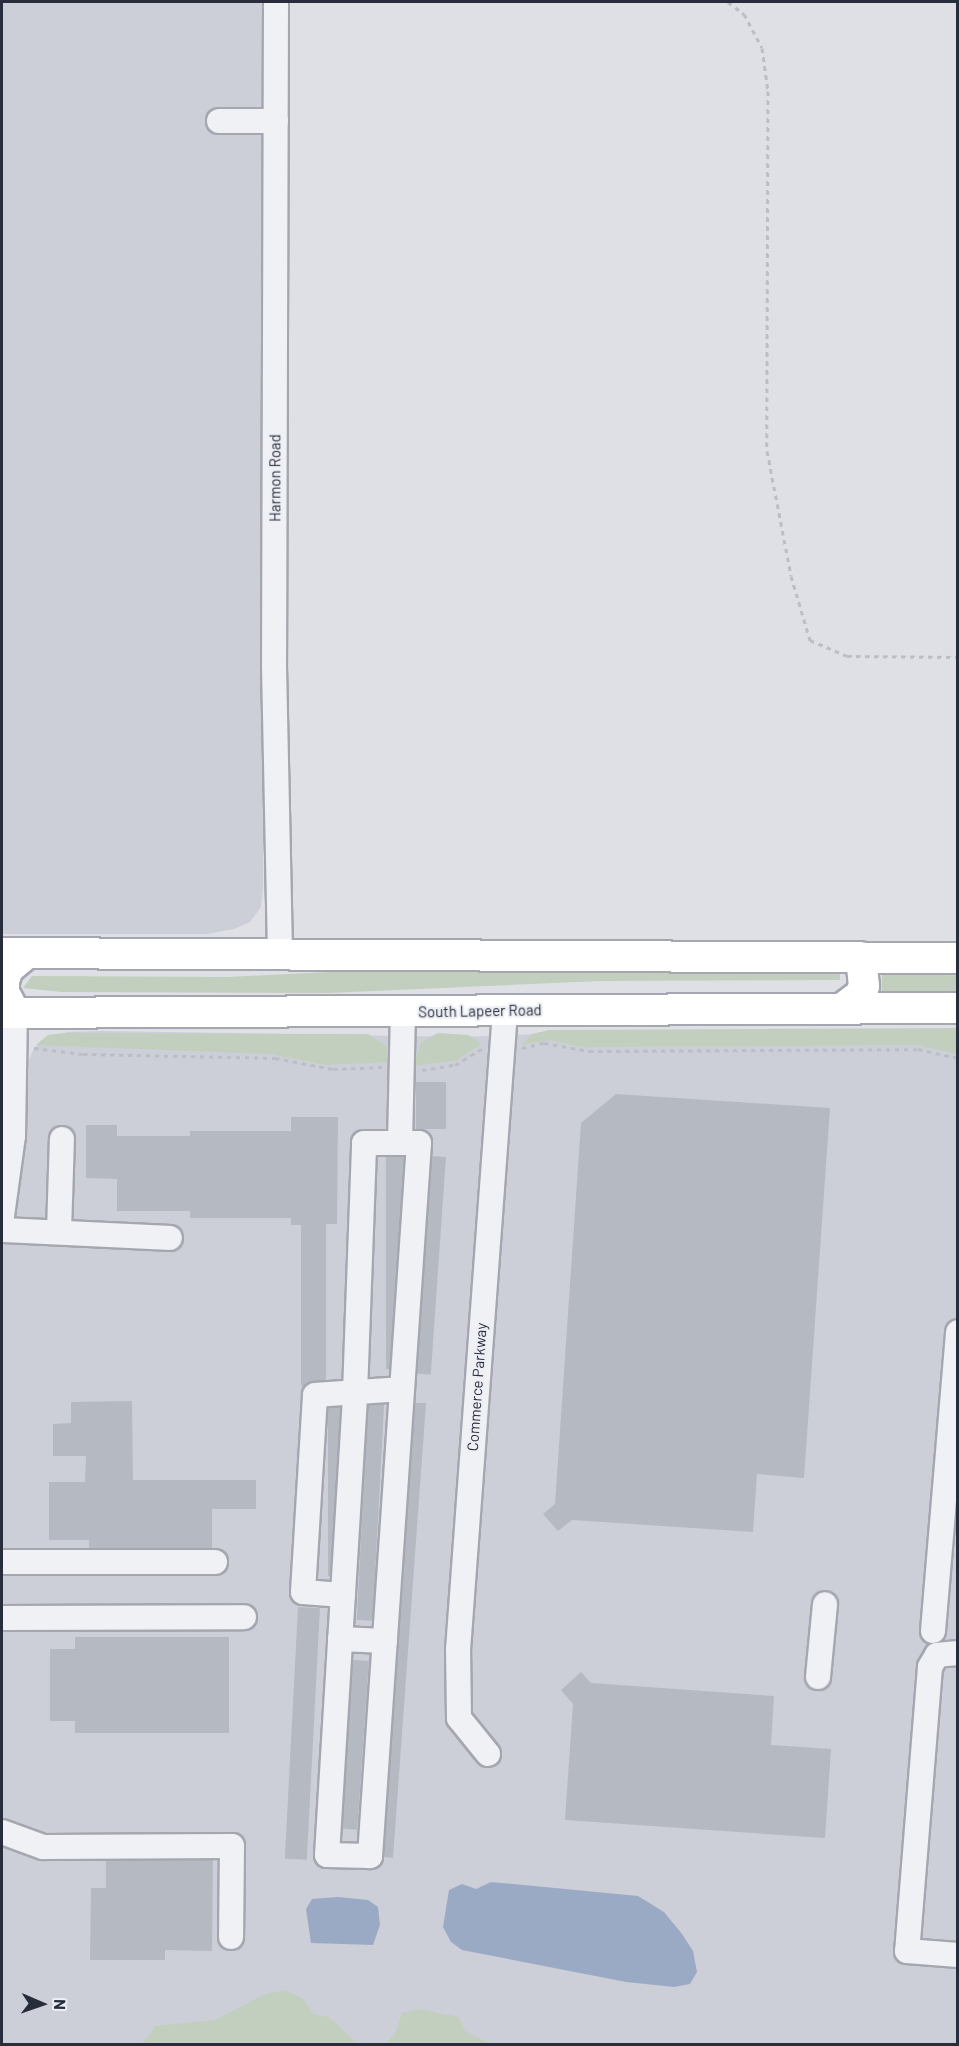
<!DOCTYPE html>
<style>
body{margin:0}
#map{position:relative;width:959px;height:2046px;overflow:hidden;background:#dee0e6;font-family:Barlow,sans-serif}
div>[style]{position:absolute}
.built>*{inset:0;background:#cccfd8}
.green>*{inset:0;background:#c2cfbf;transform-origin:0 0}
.water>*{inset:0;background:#9baac4}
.building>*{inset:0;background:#b5b9c2;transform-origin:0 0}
.path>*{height:3px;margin-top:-1.5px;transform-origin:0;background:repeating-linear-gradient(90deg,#bcbec5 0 4.5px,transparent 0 9px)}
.roads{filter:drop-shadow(2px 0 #a4a7b0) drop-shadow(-2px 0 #a4a7b0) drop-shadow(0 2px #a4a7b0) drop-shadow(0 -2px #a4a7b0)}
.minor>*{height:24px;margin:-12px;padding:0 12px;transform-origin:12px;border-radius:12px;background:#f0f1f5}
.major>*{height:30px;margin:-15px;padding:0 15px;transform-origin:15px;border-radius:15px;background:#fff}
span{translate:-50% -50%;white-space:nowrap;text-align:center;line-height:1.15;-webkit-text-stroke:4.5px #edeff4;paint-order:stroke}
.street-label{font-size:15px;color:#282d3c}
.frame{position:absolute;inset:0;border:3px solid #282d3c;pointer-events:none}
.north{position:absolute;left:12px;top:1974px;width:60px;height:60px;-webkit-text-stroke:4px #edeff4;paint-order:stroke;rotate:92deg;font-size:16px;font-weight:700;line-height:24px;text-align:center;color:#282d3c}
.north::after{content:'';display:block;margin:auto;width:21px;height:27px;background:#282d3c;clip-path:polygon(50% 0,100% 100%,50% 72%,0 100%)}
</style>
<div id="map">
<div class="built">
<i style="clip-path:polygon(2px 2px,265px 2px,263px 887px,261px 907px,250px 922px,234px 929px,207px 934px,2px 934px)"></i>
<i style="clip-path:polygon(636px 1030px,957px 1031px,957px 2044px,2px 2044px,2px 1210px,25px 1100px,28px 1062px,34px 1048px,46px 1039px,67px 1032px,102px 1031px,463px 1037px)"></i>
</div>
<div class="green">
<i style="clip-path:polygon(370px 970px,840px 973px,840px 980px,599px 981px,329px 993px,61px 992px,23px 988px,32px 976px,227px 977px)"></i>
<i style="left:882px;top:974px;width:75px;height:20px;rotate:1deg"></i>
<i style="clip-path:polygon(957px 1028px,957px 1054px,916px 1045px,581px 1047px,550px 1040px,521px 1045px,532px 1034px,549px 1030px)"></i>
<i style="clip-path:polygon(64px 1033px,368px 1034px,386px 1046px,391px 1062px,326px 1065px,269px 1054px,36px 1045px,48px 1035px)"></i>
<i style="clip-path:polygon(438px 1033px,469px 1035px,481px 1044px,457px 1060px,413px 1066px,421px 1042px)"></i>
<i style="clip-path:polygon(285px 1990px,302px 1998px,314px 2014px,329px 2017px,358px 2044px,2px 2044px,142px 2044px,155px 2026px,215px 2020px,263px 1995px)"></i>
<i style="clip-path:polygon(419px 2009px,459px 2017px,465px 2031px,490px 2044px,386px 2044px,396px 2032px,402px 2013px)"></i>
</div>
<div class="water">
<i style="clip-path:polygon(491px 1882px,638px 1896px,664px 1912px,682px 1934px,693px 1951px,697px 1972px,690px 1984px,674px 1987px,626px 1982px,462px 1950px,451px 1942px,443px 1927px,449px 1890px,462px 1884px,476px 1889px)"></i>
<i style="clip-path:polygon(338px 1897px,368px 1900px,378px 1907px,380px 1925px,373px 1945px,311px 1943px,306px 1909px,312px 1899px)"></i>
</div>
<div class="building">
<i style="left:416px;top:1082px;width:30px;height:47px"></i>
<i style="clip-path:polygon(616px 1094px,830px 1108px,804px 1478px,757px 1474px,753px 1532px,572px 1520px,558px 1531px,543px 1514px,555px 1504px,581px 1123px)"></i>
<i style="clip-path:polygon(291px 1117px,338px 1117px,337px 1224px,326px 1224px,326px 1380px,305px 1386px,301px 1386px,301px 1225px,291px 1225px,291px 1218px,190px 1218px,190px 1211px,117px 1211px,117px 1179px,86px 1178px,86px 1125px,117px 1125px,117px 1136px,190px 1136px,190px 1131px,291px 1131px)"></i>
<i style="left:432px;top:1156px;width:14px;height:218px;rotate:4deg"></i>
<i style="left:386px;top:1157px;width:18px;height:212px"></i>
<i style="clip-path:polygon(132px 1401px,133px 1480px,256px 1480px,256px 1509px,212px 1509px,212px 1548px,89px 1548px,89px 1540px,49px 1540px,49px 1482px,85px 1482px,86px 1456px,53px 1456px,53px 1424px,71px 1423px,71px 1402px)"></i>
<i style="clip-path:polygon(415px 1403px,426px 1403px,393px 1858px,384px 1857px)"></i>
<i style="left:384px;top:1405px;width:216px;height:16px;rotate:93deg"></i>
<i style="left:328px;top:1408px;width:12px;height:168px"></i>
<i style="left:298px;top:1607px;width:22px;height:252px;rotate:3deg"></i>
<i style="clip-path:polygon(75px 1637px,229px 1637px,229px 1733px,75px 1733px,75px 1721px,50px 1721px,50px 1649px,75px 1649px)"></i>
<i style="left:353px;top:1660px;width:16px;height:169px;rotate:4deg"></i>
<i style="clip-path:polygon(581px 1672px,591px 1683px,774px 1696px,771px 1745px,831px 1749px,825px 1838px,565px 1820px,573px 1704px,561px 1690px)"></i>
<i style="clip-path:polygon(213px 1860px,212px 1951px,165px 1950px,165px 1960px,90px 1960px,91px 1888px,106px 1888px,106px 1861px)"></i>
</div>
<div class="path">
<i style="left:728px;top:2px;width:20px;rotate:37deg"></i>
<i style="left:744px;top:14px;width:38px;rotate:62deg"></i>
<i style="left:762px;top:48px;width:43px;rotate:82.1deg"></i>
<i style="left:768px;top:91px;width:360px;rotate:90.2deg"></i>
<i style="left:767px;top:451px;width:127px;rotate:79.1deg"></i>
<i style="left:791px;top:576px;width:67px;rotate:73.5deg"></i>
<i style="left:810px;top:640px;width:40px;rotate:23.4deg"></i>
<i style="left:847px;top:656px;width:111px;rotate:0.5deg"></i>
<i style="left:34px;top:1048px;width:49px;rotate:7deg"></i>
<i style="left:83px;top:1054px;width:192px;rotate:1.2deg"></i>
<i style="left:275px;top:1058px;width:59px;rotate:10.7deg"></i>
<i style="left:333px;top:1069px;width:50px;rotate:-2.3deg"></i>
<i style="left:522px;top:1048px;width:23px;rotate:-13deg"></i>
<i style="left:544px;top:1043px;width:46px;rotate:10.1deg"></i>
<i style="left:589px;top:1051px;width:329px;rotate:-0.3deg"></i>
<i style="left:918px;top:1049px;width:41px;rotate:12.7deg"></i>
<i style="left:422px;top:1070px;width:33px;rotate:-9deg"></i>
<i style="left:455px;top:1065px;width:31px;rotate:-31deg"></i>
</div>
<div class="roads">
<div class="minor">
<i style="left:276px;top:2px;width:664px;rotate:90.17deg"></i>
<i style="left:274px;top:666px;width:289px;rotate:88.8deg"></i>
<i style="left:219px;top:121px;width:57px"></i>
<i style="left:400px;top:1143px;width:19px"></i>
<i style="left:419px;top:1143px;width:715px;rotate:93.93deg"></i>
<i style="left:370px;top:1856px;width:43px;rotate:-178.7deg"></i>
<i style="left:327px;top:1855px;width:463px;rotate:-86.5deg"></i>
<i style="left:355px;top:1393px;width:250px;rotate:-87.9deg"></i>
<i style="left:364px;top:1143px;width:36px"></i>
<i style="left:400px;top:1143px;width:131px;rotate:-88.7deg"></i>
<i style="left:2px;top:1216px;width:81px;rotate:-82.2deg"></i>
<i style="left:13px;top:1136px;width:123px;rotate:-89.1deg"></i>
<i style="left:2px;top:1230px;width:168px;rotate:2.7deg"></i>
<i style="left:59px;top:1232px;width:93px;rotate:-88.2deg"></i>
<i style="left:2px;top:1562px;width:213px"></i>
<i style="left:343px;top:1595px;width:40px;rotate:-175.7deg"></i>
<i style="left:303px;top:1592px;width:197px;rotate:-86.5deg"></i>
<i style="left:315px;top:1395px;width:87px;rotate:-3.9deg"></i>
<i style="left:2px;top:1618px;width:242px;rotate:-0.2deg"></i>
<i style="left:933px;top:1631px;width:300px;rotate:-85.2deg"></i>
<i style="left:340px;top:1639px;width:45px;rotate:2.5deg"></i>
<i style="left:958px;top:1653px;width:21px;rotate:175deg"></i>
<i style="left:937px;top:1655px;width:14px;rotate:120deg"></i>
<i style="left:930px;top:1667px;width:285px;rotate:94.6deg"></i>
<i style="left:907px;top:1951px;width:51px;rotate:4.5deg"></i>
<i style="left:818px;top:1677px;width:73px;rotate:-84.5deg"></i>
<i style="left:488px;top:1754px;width:46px;rotate:-128.9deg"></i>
<i style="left:459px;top:1718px;width:68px;rotate:-90.8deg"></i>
<i style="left:458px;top:1650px;width:641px;rotate:-85.79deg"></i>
<i style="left:2px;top:1832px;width:44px;rotate:20.1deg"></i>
<i style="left:43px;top:1847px;width:189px;rotate:-0.3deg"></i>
<i style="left:232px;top:1846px;width:91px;rotate:90.6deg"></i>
</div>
<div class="major">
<i style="left:2px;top:953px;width:956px;rotate:0.3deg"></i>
<i style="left:844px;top:1007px;width:20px;rotate:-37deg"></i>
<i style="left:860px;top:995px;width:10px;rotate:-66deg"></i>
<i style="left:864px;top:986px;width:29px;rotate:-96deg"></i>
<i style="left:2px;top:1013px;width:956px;rotate:-0.3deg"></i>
<i style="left:15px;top:1013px;width:24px;rotate:-118deg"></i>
<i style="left:4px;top:992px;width:11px;rotate:-90deg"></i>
<i style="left:4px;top:981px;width:13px;rotate:-72deg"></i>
<i style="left:8px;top:969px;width:25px;rotate:-40deg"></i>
</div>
</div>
<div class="street-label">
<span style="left:275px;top:478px;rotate:-90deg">Harmon Road</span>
<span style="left:480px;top:1011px;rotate:-1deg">South Lapeer Road</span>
<span style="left:477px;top:1387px;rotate:-86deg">Commerce Parkway</span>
</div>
<div class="frame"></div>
<div class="north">N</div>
</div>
